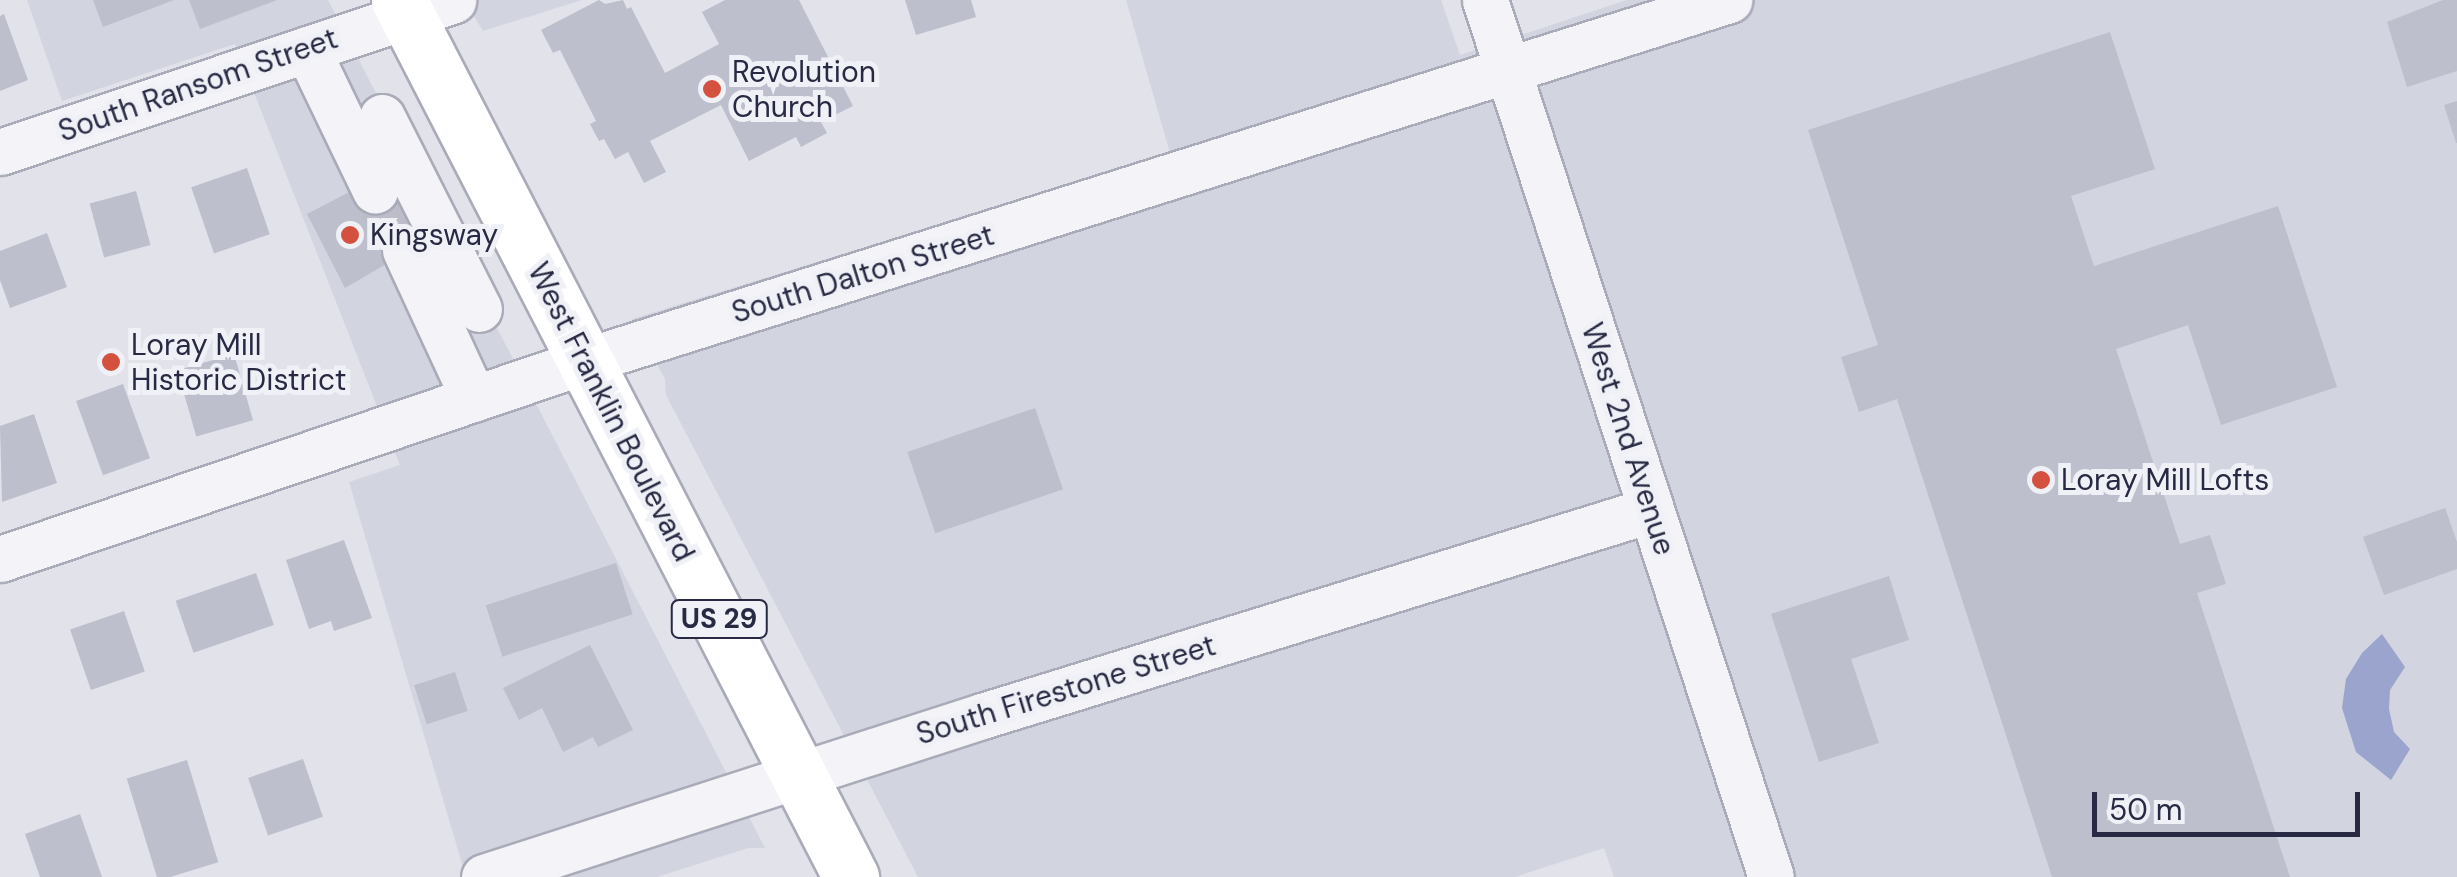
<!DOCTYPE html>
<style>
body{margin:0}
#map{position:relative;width:2457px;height:877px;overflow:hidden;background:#e1e2ea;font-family:"DM Sans",sans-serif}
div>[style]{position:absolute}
.built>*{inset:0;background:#d2d4df}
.water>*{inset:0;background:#9aa4cc}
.building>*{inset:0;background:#bdbfcd;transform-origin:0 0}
.minor-tunnel>*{height:45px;margin-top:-22.5px;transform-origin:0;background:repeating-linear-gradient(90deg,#bcbdc9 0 45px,transparent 0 67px)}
.roads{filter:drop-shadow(2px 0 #aaabb8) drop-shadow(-2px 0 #aaabb8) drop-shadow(0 2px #aaabb8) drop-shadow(0 -2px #aaabb8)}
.minor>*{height:45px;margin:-22.5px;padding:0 22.5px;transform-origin:22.5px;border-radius:22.5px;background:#f4f4f8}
.major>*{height:55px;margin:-27.5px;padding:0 27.5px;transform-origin:27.5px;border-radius:27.5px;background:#fff}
.dots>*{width:28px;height:28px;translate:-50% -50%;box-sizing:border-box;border:5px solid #f0f1f7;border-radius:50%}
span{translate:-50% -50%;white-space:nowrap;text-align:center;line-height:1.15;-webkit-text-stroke:10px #f0f1f7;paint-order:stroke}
.shield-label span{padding:2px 8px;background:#f0f1f7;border:2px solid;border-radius:8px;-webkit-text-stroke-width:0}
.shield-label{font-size:28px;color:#282a43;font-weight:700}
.poi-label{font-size:30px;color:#282a43}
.left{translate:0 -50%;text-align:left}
.street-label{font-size:30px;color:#282a43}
.scale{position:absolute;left:2092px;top:792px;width:268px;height:45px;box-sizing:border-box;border:5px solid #282a43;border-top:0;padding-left:12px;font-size:30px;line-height:35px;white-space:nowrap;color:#282a43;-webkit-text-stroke:8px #f0f1f7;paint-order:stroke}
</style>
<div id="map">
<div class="built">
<i style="clip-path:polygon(27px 0,328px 0,765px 848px,748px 848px,657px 877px,466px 877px,349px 482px,400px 465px,235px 44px,62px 101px)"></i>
<i style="clip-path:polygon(464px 0,582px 0,483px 31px)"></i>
<i style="clip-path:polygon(1126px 0,1441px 0,1460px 55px,1627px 0,2457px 0,2457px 877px,1614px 877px,1604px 848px,1515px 877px,918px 877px,666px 395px,665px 379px,632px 319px,1170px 153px)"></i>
</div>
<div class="water">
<i style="clip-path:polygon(2382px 634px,2405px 667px,2390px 690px,2389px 709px,2394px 732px,2410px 749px,2391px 780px,2356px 752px,2342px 708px,2346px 679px,2362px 653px)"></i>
</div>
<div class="building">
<i style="clip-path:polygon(93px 0,174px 0,103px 27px)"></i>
<i style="clip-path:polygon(189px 0,277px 0,200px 29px)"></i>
<i style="clip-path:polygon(599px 0,605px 4px,623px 0,627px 9px,631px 7px,665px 73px,719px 44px,702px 12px,725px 0,799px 0,853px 106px,821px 122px,827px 133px,801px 147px,796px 137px,749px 161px,721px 105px,650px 141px,666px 172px,644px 183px,628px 152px,615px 159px,604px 139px,599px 141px,590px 124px,596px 121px,560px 50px,553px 53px,541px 30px)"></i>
<i style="clip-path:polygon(905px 0,971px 0,976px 17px,916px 35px)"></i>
<i style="clip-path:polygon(2443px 0,2457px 0,2457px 71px,2407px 87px,2387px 22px)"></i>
<i style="clip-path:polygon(4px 14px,28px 80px,0 91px,0 16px)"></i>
<i style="clip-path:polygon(2110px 32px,2155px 169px,2071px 196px,2094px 266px,2278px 206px,2337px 387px,2221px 425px,2188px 325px,2116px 349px,2180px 544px,2210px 535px,2226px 584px,2197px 593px,2290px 877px,2052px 877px,1897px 399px,1859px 412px,1841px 357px,1878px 345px,1808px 130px)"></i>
<i style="clip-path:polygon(2457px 101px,2457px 143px,2456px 143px,2444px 105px)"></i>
<i style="left:247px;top:168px;width:70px;height:59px;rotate:71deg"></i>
<i style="clip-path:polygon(407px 174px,436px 235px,345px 288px,307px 214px,357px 188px)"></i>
<i style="left:136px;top:191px;width:56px;height:48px;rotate:75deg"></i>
<i style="clip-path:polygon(47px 233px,67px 287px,10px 308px,0 280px,0 251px)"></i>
<i style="left:234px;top:354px;width:69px;height:59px;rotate:74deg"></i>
<i style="left:123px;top:384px;width:79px;height:50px;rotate:70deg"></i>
<i style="left:1035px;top:408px;width:86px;height:135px;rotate:71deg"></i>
<i style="clip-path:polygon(34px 414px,57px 483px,2px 502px,0 426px)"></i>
<i style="clip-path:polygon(2445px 508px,2457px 542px,2457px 569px,2384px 595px,2363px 537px)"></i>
<i style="clip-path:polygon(344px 540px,372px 618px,334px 631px,331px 621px,309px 629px,286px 560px)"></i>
<i style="left:616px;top:563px;width:54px;height:137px;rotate:72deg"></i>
<i style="left:256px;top:573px;width:55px;height:85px;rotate:71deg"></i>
<i style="clip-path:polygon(1889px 576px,1909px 640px,1851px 659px,1879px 743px,1819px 762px,1771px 614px)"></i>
<i style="left:124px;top:611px;width:64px;height:57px;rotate:71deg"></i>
<i style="clip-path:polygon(590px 645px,633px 730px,598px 747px,593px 737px,563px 752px,542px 708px,519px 720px,503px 688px)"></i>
<i style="left:455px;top:672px;width:41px;height:43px;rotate:72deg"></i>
<i style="left:303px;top:759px;width:61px;height:58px;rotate:71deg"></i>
<i style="left:187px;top:760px;width:107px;height:63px;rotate:73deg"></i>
<i style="clip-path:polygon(80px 814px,102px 877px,40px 877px,25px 834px)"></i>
</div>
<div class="minor-tunnel">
<i style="left:375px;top:190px;width:67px;rotate:63.4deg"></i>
</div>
<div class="roads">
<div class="minor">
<i style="left:1485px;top:0;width:922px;rotate:71.94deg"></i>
<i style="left:307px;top:49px;width:157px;rotate:64.3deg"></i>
<i style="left:382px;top:117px;width:215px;rotate:63.2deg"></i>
<i style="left:0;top:152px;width:478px;rotate:-18.5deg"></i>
<i style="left:405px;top:250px;width:164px;rotate:65.2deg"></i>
<i style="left:0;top:559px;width:618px;rotate:-18.7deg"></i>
<i style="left:585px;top:361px;width:1200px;rotate:-17.51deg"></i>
<i style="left:484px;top:877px;width:523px;rotate:-17.92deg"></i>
<i style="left:982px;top:716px;width:699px;rotate:-17.14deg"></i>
</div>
<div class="major">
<i style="left:399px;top:0;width:987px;rotate:62.73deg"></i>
</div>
</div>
<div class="dots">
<i style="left:712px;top:89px;background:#d5513f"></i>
<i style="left:350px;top:235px;background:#d5513f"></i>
<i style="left:111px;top:362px;background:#d5513f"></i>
<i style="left:2041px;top:480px;background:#d5513f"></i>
</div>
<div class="shield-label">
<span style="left:719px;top:619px">US 29</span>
</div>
<div class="poi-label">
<span class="left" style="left:732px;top:89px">Revolution<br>Church</span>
<span class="left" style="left:370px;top:235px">Kingsway</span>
<span class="left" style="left:131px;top:362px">Loray Mill<br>Historic District</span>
<span class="left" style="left:2061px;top:480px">Loray Mill Lofts</span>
</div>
<div class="street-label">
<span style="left:198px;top:85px;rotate:-19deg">South Ransom Street</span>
<span style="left:863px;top:274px;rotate:-17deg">South Dalton Street</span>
<span style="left:611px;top:412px;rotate:63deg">West Franklin Boulevard</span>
<span style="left:1628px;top:439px;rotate:72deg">West 2nd Avenue</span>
<span style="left:1066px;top:690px;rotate:-17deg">South Firestone Street</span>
</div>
<div class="scale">50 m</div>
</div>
